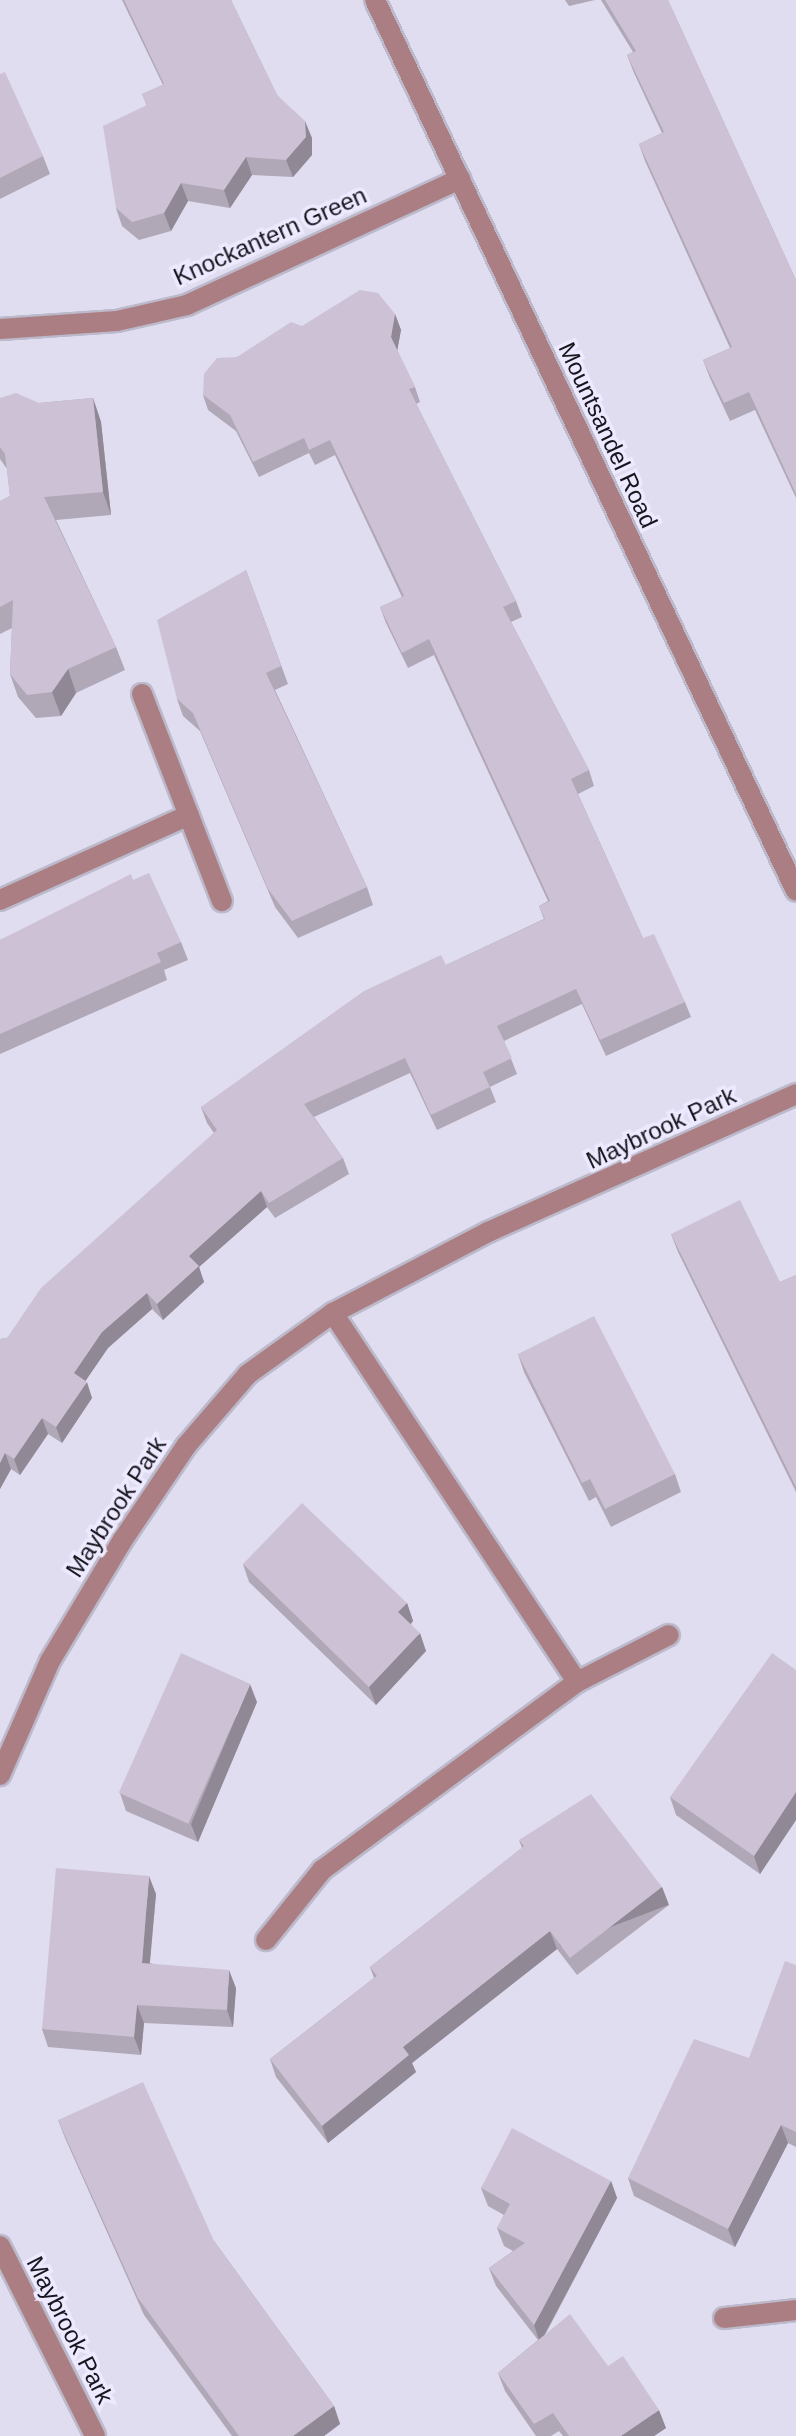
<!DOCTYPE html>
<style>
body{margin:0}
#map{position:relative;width:796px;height:2436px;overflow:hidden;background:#e0ddf1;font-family:Helvetica,sans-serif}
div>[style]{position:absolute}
.roads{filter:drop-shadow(2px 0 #bcb9cb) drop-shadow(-2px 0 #bcb9cb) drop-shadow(0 2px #bcb9cb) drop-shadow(0 -2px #bcb9cb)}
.minor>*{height:20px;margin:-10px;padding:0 10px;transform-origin:10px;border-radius:10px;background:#aa7e82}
.wall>*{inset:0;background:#b0a7b7}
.shaded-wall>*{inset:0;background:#908895;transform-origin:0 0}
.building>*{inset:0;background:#cdc2d5;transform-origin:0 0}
span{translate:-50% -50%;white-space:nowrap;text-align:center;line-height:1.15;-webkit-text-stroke:7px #edeaff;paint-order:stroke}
.street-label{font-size:24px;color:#17151d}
</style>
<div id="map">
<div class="roads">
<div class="minor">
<i style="left:375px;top:0;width:985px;rotate:64.71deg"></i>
<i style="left:0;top:329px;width:117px;rotate:-3.9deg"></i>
<i style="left:117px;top:321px;width:72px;rotate:-12.9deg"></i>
<i style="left:187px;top:305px;width:301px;rotate:-24.8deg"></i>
<i style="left:142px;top:694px;width:222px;rotate:68.9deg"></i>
<i style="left:0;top:900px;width:207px;rotate:-24.2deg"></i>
<i style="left:333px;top:1313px;width:442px;rotate:56.5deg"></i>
<i style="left:0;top:1775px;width:124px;rotate:-66.3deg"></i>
<i style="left:50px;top:1661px;width:140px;rotate:-59deg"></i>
<i style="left:122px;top:1541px;width:115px;rotate:-56deg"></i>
<i style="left:186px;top:1446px;width:95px;rotate:-49.3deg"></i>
<i style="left:248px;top:1374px;width:105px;rotate:-35.7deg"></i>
<i style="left:333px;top:1313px;width:175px;rotate:-27.6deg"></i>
<i style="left:488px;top:1232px;width:338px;rotate:-24.1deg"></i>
<i style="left:266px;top:1940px;width:90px;rotate:-51.3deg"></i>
<i style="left:322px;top:1870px;width:317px;rotate:-36.4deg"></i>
<i style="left:577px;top:1682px;width:103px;rotate:-27.1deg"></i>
<i style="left:0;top:2246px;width:212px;rotate:63.4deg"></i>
<i style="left:724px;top:2318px;width:72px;rotate:-6.3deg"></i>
</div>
</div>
<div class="wall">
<i style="clip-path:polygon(122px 0,231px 0,277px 95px,312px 138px,312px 155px,293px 177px,252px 175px,230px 208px,188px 201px,171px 231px,139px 240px,122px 226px,116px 208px,147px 106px,142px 94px,163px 85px)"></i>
<i style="clip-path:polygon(565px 0,595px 0,569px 6px)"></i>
<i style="clip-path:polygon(601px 0,668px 0,796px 280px,796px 498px,755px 410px,730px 421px,710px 378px,703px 360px,730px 348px,645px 161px,639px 144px,662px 133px,634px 73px,627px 55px,633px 52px)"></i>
<i style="clip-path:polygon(0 74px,43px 156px,50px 174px,0 199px)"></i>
<i style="clip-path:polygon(395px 314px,401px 330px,397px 350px,415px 387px,420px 402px,416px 404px,516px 601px,522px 617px,511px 622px,589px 770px,594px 786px,578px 794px,643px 938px,685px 1002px,691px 1017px,606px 1056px,582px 1004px,504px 1041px,517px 1074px,490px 1087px,496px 1102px,437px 1130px,410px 1073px,314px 1117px,343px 1158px,349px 1174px,275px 1218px,267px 1207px,199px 1267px,204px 1282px,163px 1320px,152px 1309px,108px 1348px,85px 1381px,92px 1398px,62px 1443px,48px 1434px,20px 1475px,11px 1469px,0 1489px,0 1339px,7px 1338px,214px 1133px,207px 1123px,201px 1107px,446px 965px,544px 919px,539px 906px,548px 901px,434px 655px,408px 668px,386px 623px,380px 607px,402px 597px,335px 455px,315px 465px,309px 453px,259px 477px,236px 431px,208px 410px,203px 395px,237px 357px,302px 326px)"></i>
<i style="clip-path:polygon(0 398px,39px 403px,93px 398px,101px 422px,111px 515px,56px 520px,116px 647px,125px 670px,76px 693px,61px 716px,36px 718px,18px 697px,10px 674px,12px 628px,0 634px,0 501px,10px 496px,7px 469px,0 459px)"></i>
<i style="clip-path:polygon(246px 570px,288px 684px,275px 690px,367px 887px,373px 905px,298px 938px,275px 907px,200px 731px,183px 716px,177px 699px)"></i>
<i style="clip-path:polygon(133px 880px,181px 942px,188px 960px,164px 970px,167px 980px,0 1054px,0 940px)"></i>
<i style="clip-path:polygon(671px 1234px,780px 1282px,796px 1275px,796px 1492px,678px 1252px)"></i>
<i style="clip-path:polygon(518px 1354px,675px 1474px,681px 1492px,611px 1527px,596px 1497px,589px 1501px,524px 1372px)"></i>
<i style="clip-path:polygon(243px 1564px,407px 1603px,413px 1621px,411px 1624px,426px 1651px,376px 1705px,249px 1582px)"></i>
<i style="clip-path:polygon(796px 1670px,796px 1820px,760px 1874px,676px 1815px,670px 1797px)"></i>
<i style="clip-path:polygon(257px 1702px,198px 1842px,126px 1811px,120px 1793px)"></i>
<i style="clip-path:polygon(519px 1840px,662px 1887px,669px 1905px,577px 1975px,557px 1949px,412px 2063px,416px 2072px,328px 2143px,276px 2077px,270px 2059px,374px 1978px,370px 1967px,522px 1848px)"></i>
<i style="clip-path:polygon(156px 1894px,150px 1963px,236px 1988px,233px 2027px,144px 2023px,141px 2055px,48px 2047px,42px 2029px)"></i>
<i style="clip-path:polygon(796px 1965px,796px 2147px,788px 2143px,735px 2247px,634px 2196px,628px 2178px,749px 2058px)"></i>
<i style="clip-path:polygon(58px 2120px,214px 2241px,334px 2406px,340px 2424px,324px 2436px,232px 2436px,144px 2315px,65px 2138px)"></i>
<i style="clip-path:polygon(611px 2181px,617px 2198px,545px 2335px,608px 2366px,666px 2428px,654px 2436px,563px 2436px,559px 2431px,551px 2436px,536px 2436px,505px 2391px,498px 2373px,538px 2340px,496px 2286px,489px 2268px,513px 2251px,504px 2246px,497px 2228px,504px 2215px,488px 2206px,481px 2188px)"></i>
</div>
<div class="shaded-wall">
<i style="clip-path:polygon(305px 121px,312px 138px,312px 155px,293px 177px,286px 160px)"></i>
<i style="clip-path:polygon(246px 157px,252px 175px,230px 208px,224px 190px)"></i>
<i style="clip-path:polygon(181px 183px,188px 201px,171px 231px,164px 213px)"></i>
<i style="clip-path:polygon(395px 314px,401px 330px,397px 352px,391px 337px)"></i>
<i style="clip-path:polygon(93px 398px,101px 422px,111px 515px,103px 492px)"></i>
<i style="clip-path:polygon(68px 669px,76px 693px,61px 716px,52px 692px)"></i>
<i style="clip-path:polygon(261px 1191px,267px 1207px,199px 1267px,204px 1282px,163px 1320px,157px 1304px,189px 1256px)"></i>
<i style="clip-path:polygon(147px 1293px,152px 1309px,108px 1348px,80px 1389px,74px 1373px,102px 1332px)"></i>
<i style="clip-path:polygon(87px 1382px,92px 1398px,62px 1443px,56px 1427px)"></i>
<i style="clip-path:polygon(42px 1418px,48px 1434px,20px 1475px,14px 1459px)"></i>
<i style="clip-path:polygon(5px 1453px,11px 1469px,0 1489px,0 1463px)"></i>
<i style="clip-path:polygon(407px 1603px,413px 1621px,405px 1630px,398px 1612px)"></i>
<i style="clip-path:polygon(420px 1633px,426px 1651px,376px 1705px,369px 1687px)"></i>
<i style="clip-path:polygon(250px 1684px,257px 1702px,198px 1842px,191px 1824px)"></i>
<i style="clip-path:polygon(796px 1792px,796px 1820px,760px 1874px,754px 1856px)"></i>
<i style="clip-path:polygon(149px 1876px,156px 1894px,148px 1981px,142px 1963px)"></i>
<i style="left:662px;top:1887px;width:19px;height:116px;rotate:69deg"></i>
<i style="clip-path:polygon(550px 1931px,557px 1949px,412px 2063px,416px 2072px,328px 2143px,322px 2126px,403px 2047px)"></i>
<i style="clip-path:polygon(229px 1970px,236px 1988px,233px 2027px,227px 2010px)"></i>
<i style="clip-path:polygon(137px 2005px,144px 2023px,141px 2055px,134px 2037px)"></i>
<i style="clip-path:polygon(781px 2125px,788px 2143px,735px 2247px,728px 2229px)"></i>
<i style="clip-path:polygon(611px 2181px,617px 2198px,540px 2343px,534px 2325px)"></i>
<i style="clip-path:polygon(334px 2406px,340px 2424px,324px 2436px,293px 2436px)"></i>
<i style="clip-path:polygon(659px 2410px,666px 2428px,654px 2436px,621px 2436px)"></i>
</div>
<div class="building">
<i style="clip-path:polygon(124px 0,231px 0,277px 95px,305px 121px,306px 137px,286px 160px,246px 157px,224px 190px,181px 183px,164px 213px,132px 222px,116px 208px,103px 126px,147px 105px,142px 94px,164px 84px)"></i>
<i style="clip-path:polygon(605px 0,668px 0,796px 280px,796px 494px,749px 392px,724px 403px,703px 360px,732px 347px,639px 144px,664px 132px,627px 55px,636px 51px)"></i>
<i style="clip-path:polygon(5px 72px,43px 156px,0 178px,0 74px)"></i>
<i style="clip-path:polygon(360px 290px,378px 293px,395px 314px,391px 337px,415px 387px,409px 389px,516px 601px,503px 607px,589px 770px,571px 779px,643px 938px,654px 934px,685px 1002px,600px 1040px,576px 989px,497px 1026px,512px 1058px,483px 1072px,490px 1087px,431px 1115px,405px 1058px,304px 1104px,343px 1158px,269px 1203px,261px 1191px,189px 1256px,199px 1266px,157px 1304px,147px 1293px,102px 1332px,74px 1373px,87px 1382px,56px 1427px,42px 1418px,14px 1459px,5px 1453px,0 1463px,0 1339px,7px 1338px,41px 1288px,217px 1130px,201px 1107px,364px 991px,441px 955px,446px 965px,545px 919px,539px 906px,550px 901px,429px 639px,402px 653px,380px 607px,404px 596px,330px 440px,309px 450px,304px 438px,253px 462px,230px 415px,203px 395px,204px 374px,217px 358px,237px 357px,291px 322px,302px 326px)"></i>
<i style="clip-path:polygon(16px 393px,39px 403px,93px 398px,103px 492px,44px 497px,116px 647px,68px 669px,52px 692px,27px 695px,10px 674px,13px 600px,0 607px,0 501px,10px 496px,5px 454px,0 447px,0 398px)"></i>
<i style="clip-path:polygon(246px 570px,281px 666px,266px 673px,367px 887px,292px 921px,268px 889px,193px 713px,177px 699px,157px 620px)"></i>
<i style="clip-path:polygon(149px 873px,181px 942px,157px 953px,161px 962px,0 1034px,0 940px,131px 874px,133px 880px)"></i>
<i style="clip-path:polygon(740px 1200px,780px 1282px,796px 1275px,796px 1487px,671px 1234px)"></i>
<i style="clip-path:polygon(594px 1316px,675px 1474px,605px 1509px,590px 1479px,582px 1483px,518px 1354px)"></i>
<i style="clip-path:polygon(302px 1503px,407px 1603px,398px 1612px,420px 1633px,369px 1687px,243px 1564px)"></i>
<i style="left:181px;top:1653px;width:76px;height:153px;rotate:24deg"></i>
<i style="clip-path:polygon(772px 1653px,796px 1670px,796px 1792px,754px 1856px,670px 1797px)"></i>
<i style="clip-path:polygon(591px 1794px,662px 1887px,570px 1958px,550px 1931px,403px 2047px,409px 2055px,322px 2126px,270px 2059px,377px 1976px,370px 1967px,524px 1846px,519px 1840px)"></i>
<i style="clip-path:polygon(56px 1868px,149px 1876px,142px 1963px,229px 1970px,227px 2010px,137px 2005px,134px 2037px,42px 2029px)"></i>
<i style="clip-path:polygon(785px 1961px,796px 1965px,796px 2132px,781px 2125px,728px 2229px,628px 2178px,694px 2039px,749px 2058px)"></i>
<i style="clip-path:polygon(143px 2082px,214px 2241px,334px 2406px,293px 2436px,239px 2436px,138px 2298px,58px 2120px)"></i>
<i style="clip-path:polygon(512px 2128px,611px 2181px,534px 2325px,489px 2268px,525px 2243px,497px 2228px,510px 2204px,481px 2188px)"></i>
<i style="clip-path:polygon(570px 2314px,608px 2366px,623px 2356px,659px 2410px,621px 2436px,569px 2436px,553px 2413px,534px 2424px,498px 2373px)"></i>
</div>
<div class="street-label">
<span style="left:270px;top:236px;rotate:-24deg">Knockantern Green</span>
<span style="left:608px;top:435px;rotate:65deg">Mountsandel Road</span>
<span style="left:661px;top:1128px;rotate:-25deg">Maybrook Park</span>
<span style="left:116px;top:1507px;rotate:-57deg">Maybrook Park</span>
<span style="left:70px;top:2330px;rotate:63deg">Maybrook Park</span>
</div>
</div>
